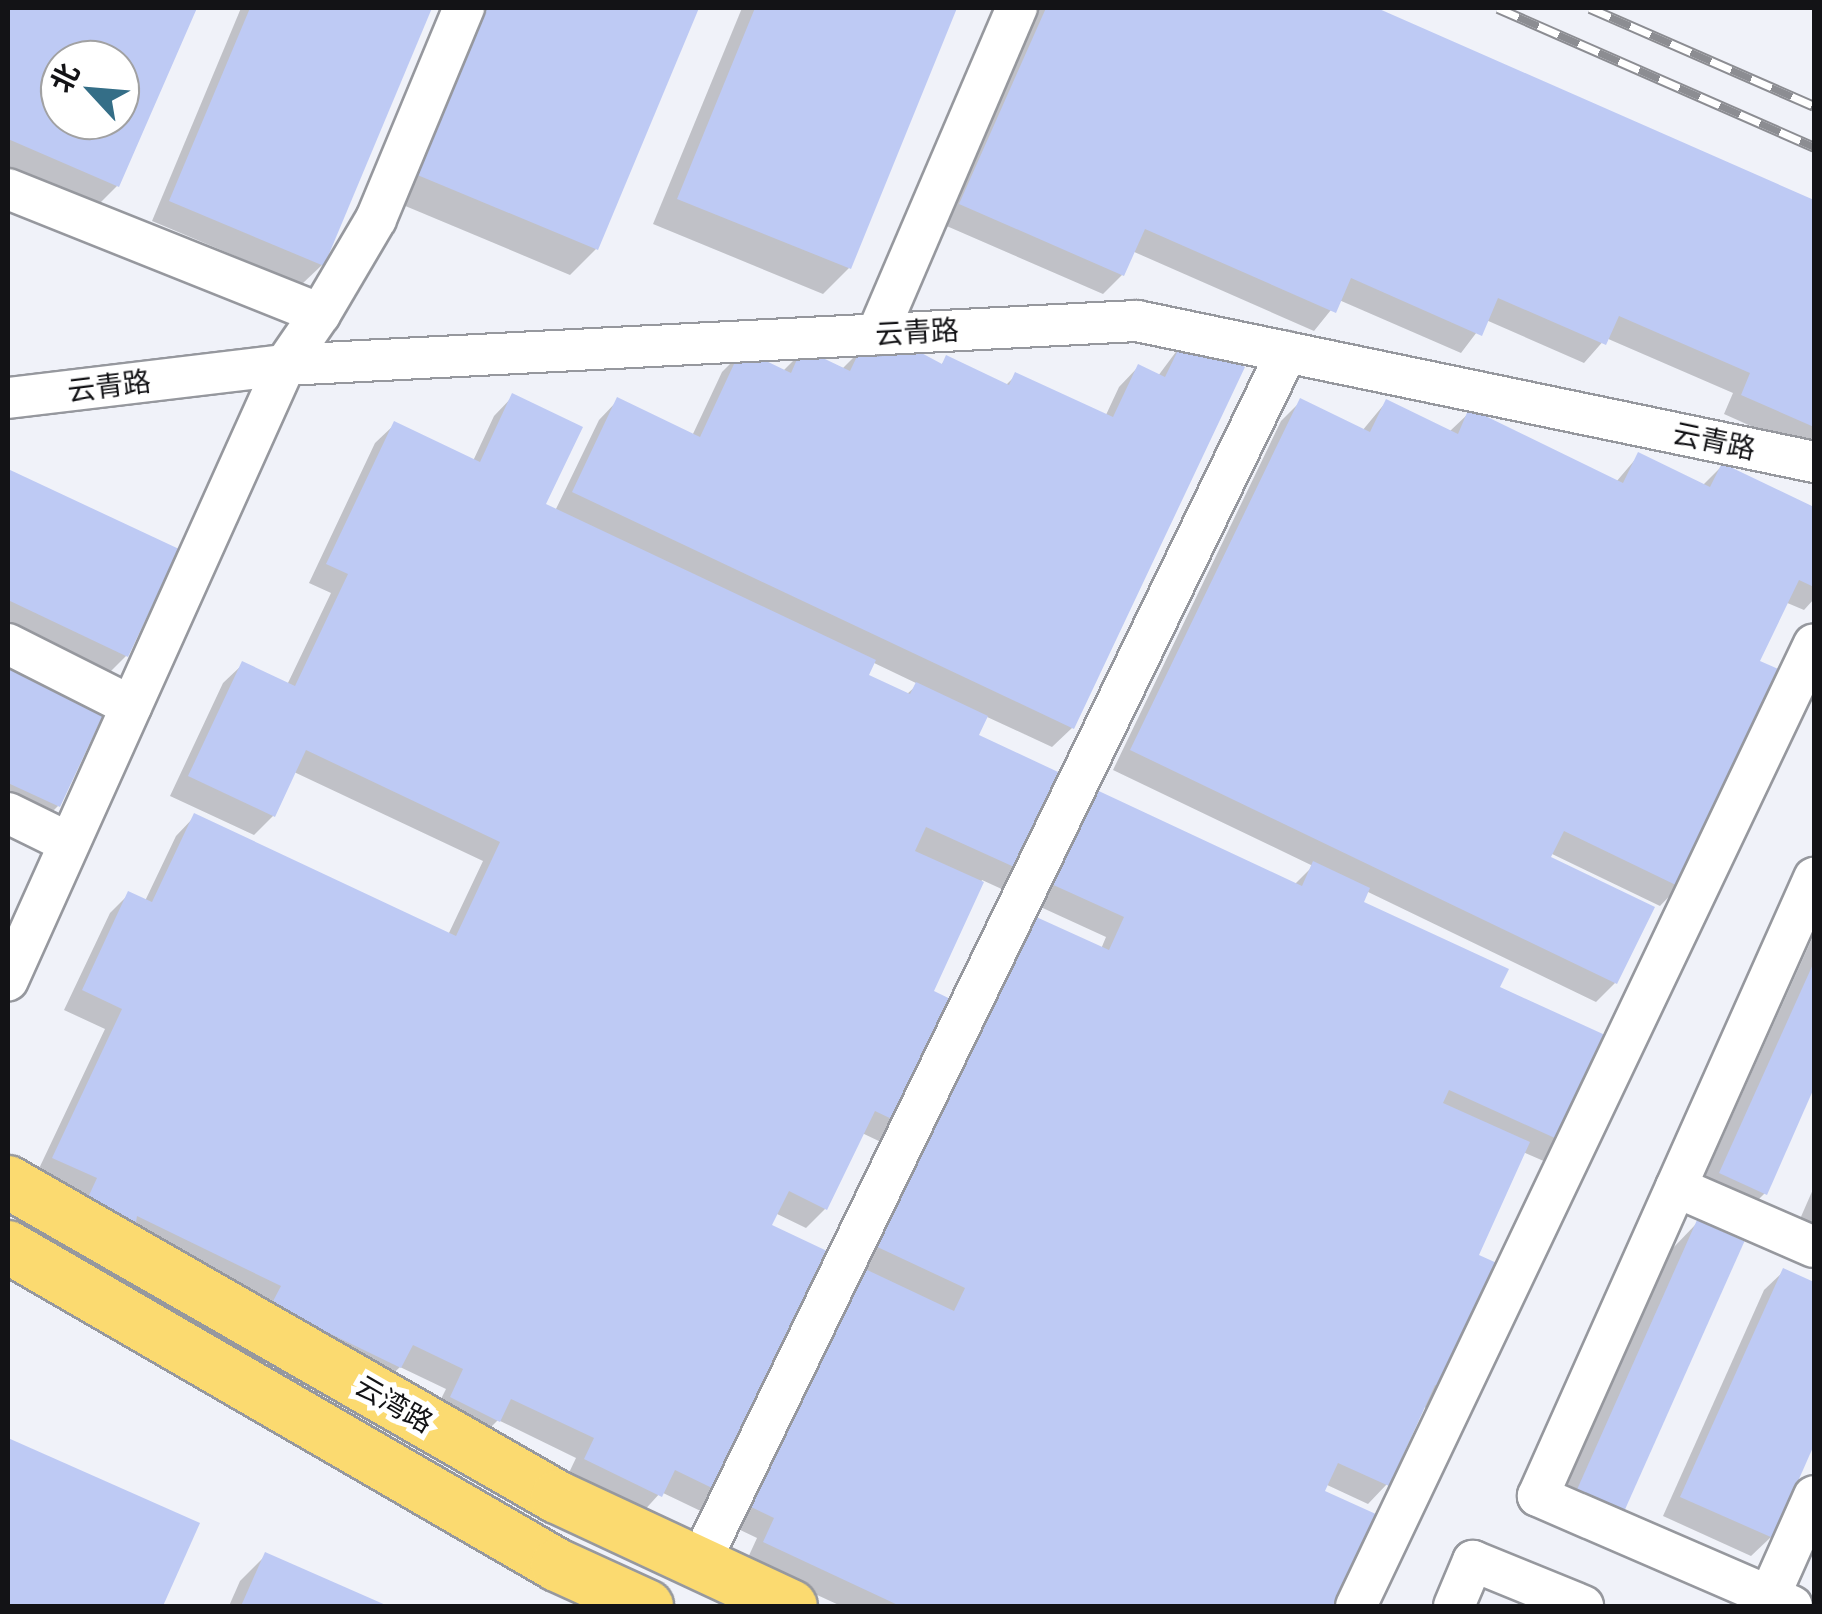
<!DOCTYPE html>
<meta charset="utf-8">
<style>
body{margin:0}
#map{position:relative;width:1822px;height:1614px;overflow:hidden;background:#f0f2f9;font-family:"Asap Condensed","Noto Sans SC",sans-serif}
div>[style]{position:absolute}
.shadow>*{inset:0;background:#0003}
.building>*{inset:0;background:#becaf4;transform-origin:0 0}
.roads{filter:drop-shadow(2px 0 #96989e) drop-shadow(-2px 0 #96989e) drop-shadow(0 2px #96989e) drop-shadow(0 -2px #96989e)}
.minor>*{height:40px;margin:-20px;padding:0 20px;transform-origin:20px;border-radius:20px;background:#fff}
.major>*{height:52px;margin:-26px;padding:0 26px;transform-origin:26px;border-radius:26px;background:#fbda70}
.rail>*{height:11px;margin-top:-5.5px;transform-origin:0;background:repeating-linear-gradient(90deg,#fff 0 22px,#8c8d92 0 44px);box-sizing:border-box;border-block:2px solid #8c8d92}
span{translate:-50% -50%;white-space:nowrap;text-align:center;line-height:1.15;-webkit-text-stroke:10px #fff;paint-order:stroke}
.street-label{font-size:28px;color:#131316}
.frame{position:absolute;inset:0;border:10px solid #131316;pointer-events:none}
.north{position:absolute;left:40px;top:40px;width:100px;height:100px;box-sizing:border-box;background:#fff;border:2px solid #a1a1a2;border-radius:50%;rotate:296deg;font-size:28px;font-weight:700;line-height:40px;text-align:center;color:#131316}
.north::after{content:'';display:block;margin:auto;width:35px;height:45px;background:#346e87;clip-path:polygon(50% 0,100% 100%,50% 72%,0 100%)}
</style>
<div id="map">
<div class="shadow">
<i style="clip-path:polygon(evenodd,8px 8px,194px 8px,117px 186px,98px 205px,8px 166px,8px 8px,60px 60px,120px 60px,120px 120px,60px 120px,60px 60px)"></i>
<i style="clip-path:polygon(241px 8px,429px 8px,322px 265px,302px 284px,152px 221px)"></i>
<i style="clip-path:polygon(471px 8px,697px 8px,596px 249px,570px 275px,391px 200px)"></i>
<i style="clip-path:polygon(742px 8px,955px 8px,849px 268px,823px 294px,653px 224px)"></i>
<i style="clip-path:polygon(1037px 8px,1370px 8px,1814px 203px,1814px 454px,1724px 414px,1733px 393px,1606px 338px,1584px 363px,1486px 320px,1461px 353px,1339px 300px,1314px 331px,1132px 251px,1122px 275px,1103px 294px,942px 224px)"></i>
<i style="clip-path:polygon(evenodd,1184px 341px,1242px 368px,1072px 728px,1052px 747px,985px 716px,975px 736px,1294px 885px,1313px 866px,1113px 770px,1281px 421px,1301px 401px,1362px 431px,1386px 402px,1449px 432px,1470px 412px,1616px 482px,1639px 455px,1702px 486px,1722px 466px,1814px 510px,1814px 599px,1804px 610px,1785px 602px,1757px 662px,1679px 886px,1660px 906px,1550px 853px,1548px 858px,1615px 983px,1596px 1002px,1366px 891px,1361px 904px,1497px 988px,1612px 1041px,1546px 1162px,1523px 1152px,1476px 1256px,1433px 1411px,1424px 1407px,1387px 1484px,1368px 1504px,1325px 1484px,1322px 1493px,1374px 1516px,1334px 1606px,841px 1606px,746px 1562px,757px 1538px,661px 1492px,641px 1514px,566px 1479px,576px 1458px,498px 1420px,479px 1439px,432px 1417px,446px 1389px,400px 1367px,380px 1386px,35px 1177px,105px 1029px,64px 1010px,110px 913px,129px 894px,145px 901px,176px 836px,195px 816px,448px 935px,483px 861px,294px 772px,273px 816px,254px 835px,170px 796px,223px 683px,243px 664px,287px 685px,331px 593px,309px 583px,375px 443px,395px 424px,473px 461px,494px 416px,513px 396px,543px 506px,555px 511px,599px 420px,618px 400px,692px 436px,722px 372px,742px 352px,782px 372px,803px 351px,843px 368px,863px 348px,940px 366px,947px 358px,1005px 386px,1016px 375px,1105px 417px,1119px 387px,1138px 367px,1158px 376px,1184px 341px,872px 662px,918px 684px,906px 695px,865px 676px,872px 662px,1184px 341px,982px 880px,1106px 937px,1101px 949px,969px 1011px,931px 993px,982px 880px,1184px 341px,862px 1133px,906px 1154px,853px 1266px,769px 1226px,775px 1213px,806px 1228px,825px 1209px,862px 1133px)"></i>
<i style="clip-path:polygon(8px 471px,175px 551px,126px 656px,107px 675px,8px 628px)"></i>
<i style="clip-path:polygon(8px 654px,58px 806px,39px 825px,8px 810px)"></i>
<i style="clip-path:polygon(1814px 934px,1814px 1082px,1765px 1193px,1739px 1219px,1695px 1199px)"></i>
<i style="clip-path:polygon(1814px 1187px,1814px 1245px,1793px 1235px)"></i>
<i style="clip-path:polygon(1697px 1223px,1619px 1512px,1550px 1518px,1672px 1249px)"></i>
<i style="clip-path:polygon(1784px 1271px,1814px 1285px,1814px 1439px,1771px 1537px,1751px 1556px,1663px 1516px,1764px 1290px)"></i>
<i style="clip-path:polygon(8px 1441px,197px 1524px,160px 1606px,8px 1606px)"></i>
<i style="clip-path:polygon(266px 1555px,382px 1606px,229px 1606px,240px 1581px)"></i>
</div>
<div class="building">
<i style="clip-path:polygon(evenodd,8px 8px,197px 8px,119px 187px,8px 139px,8px 8px,60px 60px,120px 60px,120px 120px,60px 120px,60px 60px)"></i>
<i style="clip-path:polygon(250px 8px,432px 8px,324px 266px,169px 201px)"></i>
<i style="clip-path:polygon(484px 8px,699px 8px,598px 250px,415px 174px)"></i>
<i style="clip-path:polygon(755px 8px,957px 8px,851px 269px,677px 199px)"></i>
<i style="clip-path:polygon(1046px 8px,1377px 8px,1814px 200px,1814px 427px,1741px 395px,1750px 373px,1619px 316px,1606px 345px,1498px 298px,1482px 336px,1351px 278px,1336px 313px,1145px 229px,1124px 276px,959px 204px)"></i>
<i style="clip-path:polygon(1184px 338px,1245px 367px,1074px 729px,572px 492px,617px 397px,700px 437px,741px 349px,791px 373px,802px 348px,850px 371px,862px 346px,899px 341px,942px 364px,946px 355px,1009px 385px,1015px 372px,1113px 417px,1138px 364px,1165px 377px)"></i>
<i style="clip-path:polygon(evenodd,512px 393px,583px 427px,546px 504px,876px 660px,869px 675px,910px 694px,916px 682px,988px 716px,979px 735px,1302px 886px,1313px 861px,1370px 888px,1364px 902px,1509px 969px,1500px 987px,1616px 1040px,1568px 1144px,1449px 1090px,1443px 1103px,1530px 1142px,1479px 1255px,1510px 1269px,1454px 1393px,1435px 1385px,1389px 1486px,1338px 1463px,1325px 1491px,1378px 1515px,1336px 1606px,900px 1606px,763px 1542px,774px 1518px,675px 1470px,662px 1497px,584px 1459px,594px 1438px,511px 1399px,500px 1422px,450px 1397px,463px 1369px,413px 1345px,401px 1368px,271px 1305px,281px 1286px,137px 1216px,135px 1228px,85px 1204px,97px 1178px,52px 1158px,122px 1009px,82px 990px,128px 891px,152px 902px,194px 813px,456px 936px,500px 842px,306px 750px,275px 817px,188px 776px,242px 661px,295px 686px,348px 574px,326px 564px,394px 421px,480px 462px,512px 393px,926px 827px,1124px 917px,1109px 950px,1023px 911px,977px 1012px,934px 991px,984px 882px,915px 851px,926px 827px,512px 393px,875px 1111px,923px 1134px,871px 1244px,965px 1288px,954px 1311px,772px 1225px,789px 1191px,827px 1210px,875px 1111px)"></i>
<i style="clip-path:polygon(1300px 398px,1370px 432px,1386px 399px,1458px 434px,1469px 408px,1623px 483px,1638px 452px,1710px 487px,1722px 463px,1814px 507px,1814px 587px,1799px 580px,1760px 661px,1785px 672px,1682px 888px,1564px 831px,1551px 857px,1655px 907px,1617px 984px,1130px 750px)"></i>
<i style="clip-path:polygon(8px 469px,179px 549px,128px 657px,8px 600px)"></i>
<i style="clip-path:polygon(8px 651px,110px 700px,60px 807px,8px 783px)"></i>
<i style="clip-path:polygon(1814px 962px,1814px 1088px,1767px 1195px,1719px 1173px)"></i>
<i style="left:1697px;top:1220px;width:52px;height:299px;rotate:24deg"></i>
<i style="clip-path:polygon(1783px 1268px,1814px 1282px,1814px 1445px,1773px 1538px,1680px 1497px)"></i>
<i style="clip-path:polygon(8px 1438px,200px 1523px,163px 1606px,8px 1606px)"></i>
<i style="clip-path:polygon(265px 1552px,388px 1606px,241px 1606px)"></i>
</div>
<div class="roads">
<div class="minor">
<i style="left:8px;top:189px;width:336px;rotate:21.8deg"></i>
<i style="left:320px;top:314px;width:62px;rotate:124.5deg"></i>
<i style="left:285px;top:365px;width:675px;rotate:114.25deg"></i>
<i style="left:320px;top:314px;width:110px;rotate:-59.5deg"></i>
<i style="left:376px;top:219px;width:229px;rotate:-67.4deg"></i>
<i style="left:877px;top:334px;width:355px;rotate:-66.8deg"></i>
<i style="left:8px;top:398px;width:279px;rotate:-6.8deg"></i>
<i style="left:285px;top:365px;width:853px;rotate:-2.96deg"></i>
<i style="left:1137px;top:321px;width:692px;rotate:11.76deg"></i>
<i style="left:8px;top:644px;width:138px;rotate:26.8deg"></i>
<i style="left:8px;top:813px;width:68px;rotate:26.2deg"></i>
<i style="left:1676px;top:1187px;width:150px;rotate:23.5deg"></i>
<i style="left:699px;top:1564px;width:1347px;rotate:-64.12deg"></i>
<i style="left:1356px;top:1606px;width:1065px;rotate:-64.54deg"></i>
<i style="left:1454px;top:1606px;width:49px;rotate:-67.1deg"></i>
<i style="left:1473px;top:1561px;width:119px;rotate:22.2deg"></i>
<i style="left:1765px;top:1606px;width:120px;rotate:-66deg"></i>
<i style="left:1792px;top:1606px;width:277px;rotate:-156.6deg"></i>
<i style="left:1538px;top:1496px;width:677px;rotate:-65.93deg"></i>
</div>
<div class="major">
<i style="left:8px;top:1182px;width:633px;rotate:29.85deg"></i>
<i style="left:557px;top:1497px;width:258px;rotate:25deg"></i>
<i style="left:8px;top:1247px;width:634px;rotate:30.08deg"></i>
<i style="left:557px;top:1565px;width:99px;rotate:24.5deg"></i>
</div>
</div>
<div class="rail">
<i style="left:1498px;top:8px;width:345px;rotate:23.7deg"></i>
<i style="left:1590px;top:8px;width:244px;rotate:23.6deg"></i>
</div>
<div class="street-label">
<span style="left:917px;top:332px;rotate:-3deg">云青路</span>
<span style="left:109px;top:386px;rotate:-7deg">云青路</span>
<span style="left:1714px;top:441px;rotate:12deg">云青路</span>
<span style="left:394px;top:1404px;rotate:30deg">云湾路</span>
</div>
<div class="frame"></div>
<div class="north">北</div>
</div>
